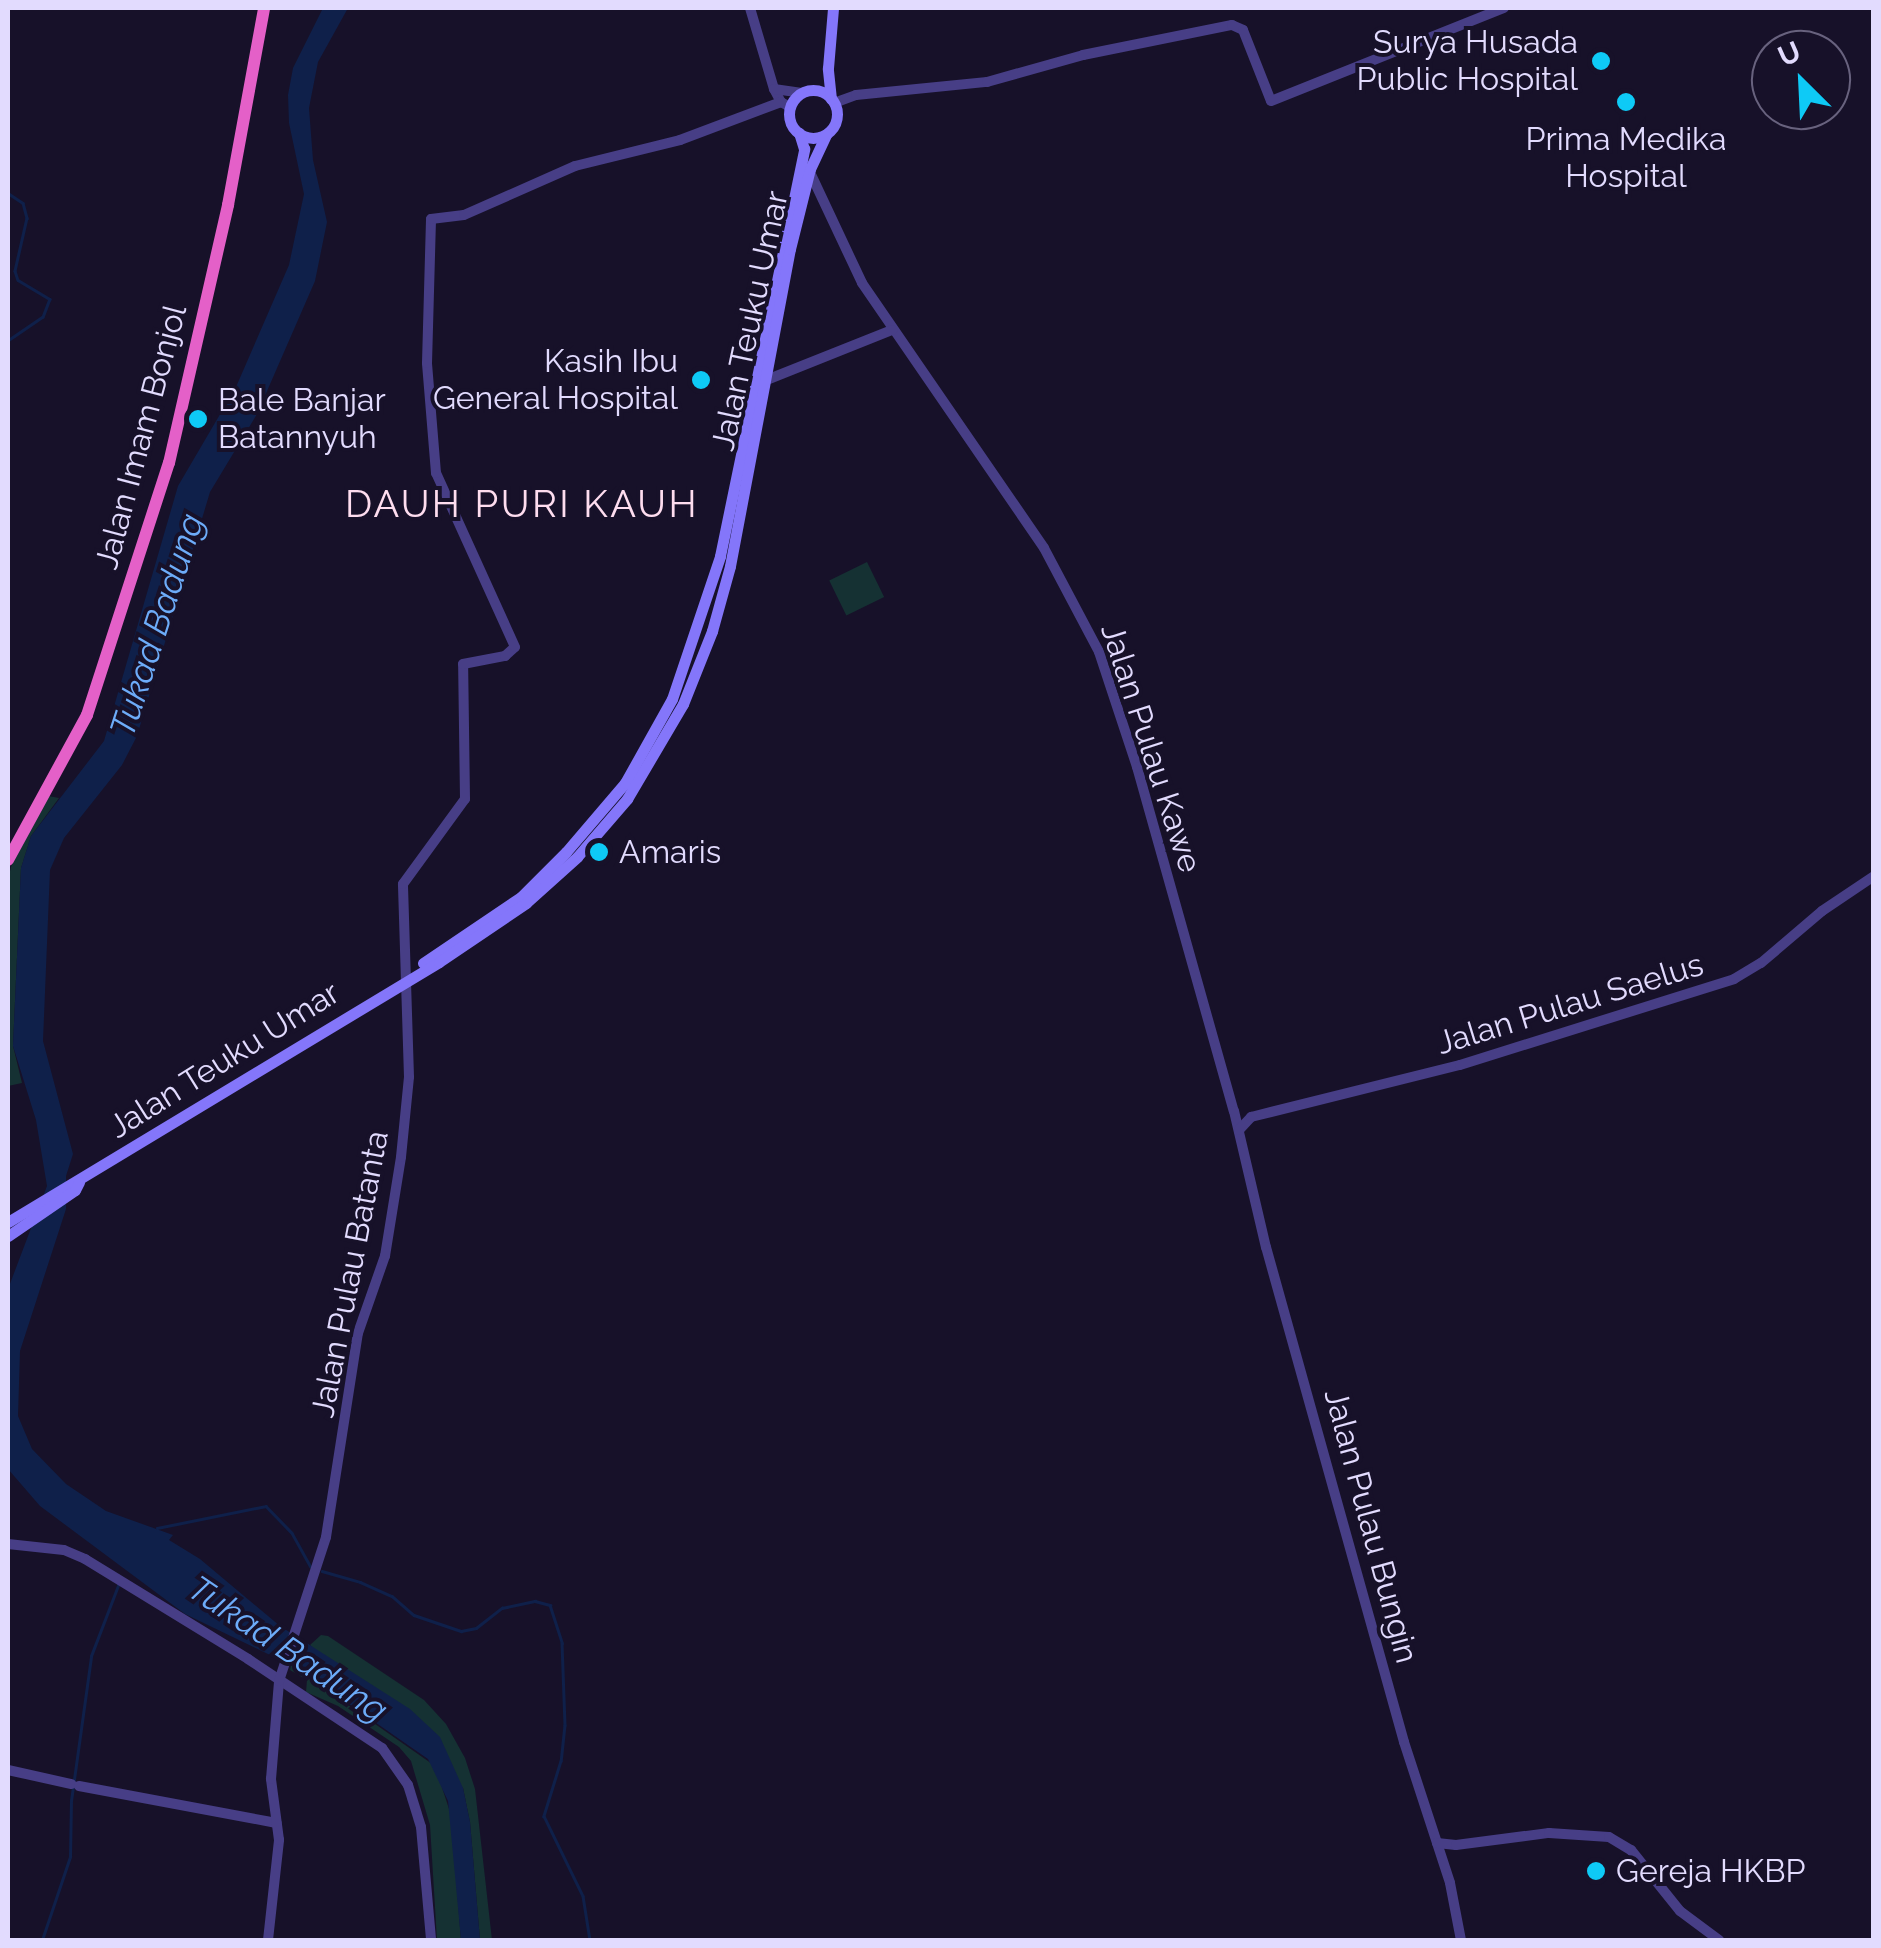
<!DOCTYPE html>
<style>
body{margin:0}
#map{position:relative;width:1881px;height:1948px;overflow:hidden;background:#171129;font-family:Raleway,sans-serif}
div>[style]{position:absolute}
.green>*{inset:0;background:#153133;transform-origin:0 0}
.water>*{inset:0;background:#0f204a}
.stream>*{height:2.5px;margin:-1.25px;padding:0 1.25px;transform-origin:1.25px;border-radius:1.25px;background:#0f204a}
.tertiary>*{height:10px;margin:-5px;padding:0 5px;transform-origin:5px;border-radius:5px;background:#473e86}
.secondary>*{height:11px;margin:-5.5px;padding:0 5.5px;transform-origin:5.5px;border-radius:5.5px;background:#8476fa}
.secondary>.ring{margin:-5.5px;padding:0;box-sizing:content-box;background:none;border:11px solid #8476fa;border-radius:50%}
.trunk>*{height:12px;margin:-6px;padding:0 6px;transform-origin:6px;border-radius:6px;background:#e460c8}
.dots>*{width:28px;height:28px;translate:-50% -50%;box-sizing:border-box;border:5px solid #171129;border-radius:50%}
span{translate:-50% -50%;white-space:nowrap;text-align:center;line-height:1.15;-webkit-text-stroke:8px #171129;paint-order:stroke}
.poi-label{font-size:32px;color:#e2dbfe}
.right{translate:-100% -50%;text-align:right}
.left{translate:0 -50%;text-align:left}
.street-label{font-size:32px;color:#e2dbfe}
.water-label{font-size:35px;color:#6dacf9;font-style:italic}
.quarter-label{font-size:38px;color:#feddef;letter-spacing:2.5px}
.frame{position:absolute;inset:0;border:10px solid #e2dbfe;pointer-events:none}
.north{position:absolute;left:1751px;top:30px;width:100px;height:100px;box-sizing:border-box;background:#171129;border:2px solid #68627e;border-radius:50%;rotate:336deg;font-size:28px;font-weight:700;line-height:40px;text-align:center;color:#e2dbfe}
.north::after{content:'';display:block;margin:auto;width:35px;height:45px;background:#0ecaf6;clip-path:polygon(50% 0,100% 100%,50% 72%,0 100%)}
</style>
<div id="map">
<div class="green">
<i style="left:867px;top:562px;width:39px;height:42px;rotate:64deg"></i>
<i style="clip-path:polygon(48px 796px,59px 798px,31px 836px,21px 868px,13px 1046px,22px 1083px,8px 1086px,8px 879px,14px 856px)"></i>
<i style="clip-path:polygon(321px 1635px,328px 1636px,424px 1700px,446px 1724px,465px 1758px,475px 1789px,492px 1940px,480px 1940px,470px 1822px,463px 1788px,310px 1645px)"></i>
<i style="clip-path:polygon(291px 1665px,435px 1766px,451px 1815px,461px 1940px,437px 1940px,430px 1825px,411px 1761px,399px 1747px,338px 1706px,306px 1692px,307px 1680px,290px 1670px)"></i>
</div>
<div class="water">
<i style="clip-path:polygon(323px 8px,348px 8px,318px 62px,309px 108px,313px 160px,327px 222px,315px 281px,257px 414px,210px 492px,137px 736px,122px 765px,64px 838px,50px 870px,43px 1041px,73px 1154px,66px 1176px,66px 1209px,20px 1351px,18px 1416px,32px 1449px,66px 1484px,106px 1511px,173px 1535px,169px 1540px,200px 1559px,280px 1626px,410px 1709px,440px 1737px,463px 1788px,470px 1822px,480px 1940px,461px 1940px,448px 1801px,428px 1759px,297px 1668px,185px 1614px,40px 1506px,8px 1469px,8px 1289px,47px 1186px,36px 1120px,13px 1046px,21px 868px,31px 836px,104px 741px,178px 486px,236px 387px,289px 265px,304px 194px,289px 123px,288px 95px,293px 68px)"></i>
</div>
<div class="stream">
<i style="left:8px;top:193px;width:18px;rotate:34deg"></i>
<i style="left:23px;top:203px;width:16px;rotate:75deg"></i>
<i style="left:27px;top:218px;width:54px;rotate:102.8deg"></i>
<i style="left:15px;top:271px;width:9px;rotate:72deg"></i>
<i style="left:18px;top:280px;width:37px;rotate:31deg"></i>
<i style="left:50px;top:299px;width:19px;rotate:111deg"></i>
<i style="left:43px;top:317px;width:42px;rotate:145.6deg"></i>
<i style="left:8px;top:347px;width:14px;rotate:90deg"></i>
<i style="left:157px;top:1528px;width:111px;rotate:-11.4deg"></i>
<i style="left:266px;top:1506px;width:37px;rotate:46deg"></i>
<i style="left:292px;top:1533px;width:38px;rotate:61deg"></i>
<i style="left:322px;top:1571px;width:40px;rotate:16deg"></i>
<i style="left:360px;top:1582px;width:35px;rotate:24deg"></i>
<i style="left:392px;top:1596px;width:29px;rotate:41deg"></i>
<i style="left:414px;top:1615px;width:50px;rotate:18.8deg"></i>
<i style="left:461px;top:1631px;width:15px;rotate:-11deg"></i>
<i style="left:476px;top:1628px;width:33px;rotate:-38deg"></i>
<i style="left:502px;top:1608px;width:34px;rotate:-12deg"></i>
<i style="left:535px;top:1601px;width:16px;rotate:15deg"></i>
<i style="left:550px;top:1605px;width:40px;rotate:72deg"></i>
<i style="left:562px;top:1643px;width:82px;rotate:87.9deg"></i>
<i style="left:565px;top:1725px;width:36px;rotate:96deg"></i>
<i style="left:561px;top:1761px;width:58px;rotate:107.2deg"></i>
<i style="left:544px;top:1816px;width:89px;rotate:64deg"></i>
<i style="left:583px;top:1896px;width:45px;rotate:81deg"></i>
<i style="left:42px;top:1940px;width:88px;rotate:-71.4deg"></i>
<i style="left:70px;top:1857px;width:56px;rotate:-89deg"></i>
<i style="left:71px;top:1801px;width:146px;rotate:-82.1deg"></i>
<i style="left:91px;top:1656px;width:78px;rotate:-69deg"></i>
</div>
<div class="tertiary">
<i style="left:750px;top:8px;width:84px;rotate:73.5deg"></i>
<i style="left:774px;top:89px;width:15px;rotate:62deg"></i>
<i style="left:781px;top:102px;width:10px;rotate:29deg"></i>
<i style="left:774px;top:89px;width:28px;rotate:8deg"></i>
<i style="left:834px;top:103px;width:23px;rotate:-20deg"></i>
<i style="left:856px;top:95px;width:132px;rotate:-5.7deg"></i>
<i style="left:987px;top:82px;width:100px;rotate:-15.7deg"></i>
<i style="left:1083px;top:55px;width:152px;rotate:-11.4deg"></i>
<i style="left:1232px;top:25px;width:12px;rotate:24deg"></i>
<i style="left:1243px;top:30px;width:76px;rotate:68.5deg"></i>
<i style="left:1271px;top:101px;width:251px;rotate:-21.8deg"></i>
<i style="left:807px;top:166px;width:129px;rotate:64.8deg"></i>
<i style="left:862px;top:283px;width:321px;rotate:55.5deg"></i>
<i style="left:1044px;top:548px;width:118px;rotate:62.1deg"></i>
<i style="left:1099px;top:652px;width:121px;rotate:71.7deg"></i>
<i style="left:1137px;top:767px;width:357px;rotate:74.3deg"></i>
<i style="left:1234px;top:1111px;width:140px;rotate:76.8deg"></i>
<i style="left:1266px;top:1247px;width:514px;rotate:74.42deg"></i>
<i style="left:1404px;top:1742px;width:148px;rotate:71.9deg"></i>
<i style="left:1450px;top:1883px;width:58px;rotate:79.1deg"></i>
<i style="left:764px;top:381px;width:138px;rotate:-21.7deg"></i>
<i style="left:1239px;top:1130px;width:18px;rotate:-47deg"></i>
<i style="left:1251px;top:1117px;width:215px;rotate:-14deg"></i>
<i style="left:1460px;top:1065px;width:287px;rotate:-17.4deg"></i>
<i style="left:1734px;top:979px;width:31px;rotate:-31deg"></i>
<i style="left:1761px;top:963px;width:80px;rotate:-40.4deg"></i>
<i style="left:1822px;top:911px;width:63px;rotate:-33.9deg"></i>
<i style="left:8px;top:1544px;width:56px;rotate:6.1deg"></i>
<i style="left:64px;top:1550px;width:23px;rotate:23deg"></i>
<i style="left:85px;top:1559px;width:191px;rotate:31.5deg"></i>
<i style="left:248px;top:1659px;width:161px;rotate:33.6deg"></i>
<i style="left:382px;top:1748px;width:45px;rotate:54.9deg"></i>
<i style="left:408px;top:1785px;width:44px;rotate:72.8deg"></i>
<i style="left:421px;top:1827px;width:113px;rotate:84.9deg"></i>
<i style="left:8px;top:1770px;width:65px;rotate:12.5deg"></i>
<i style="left:79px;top:1786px;width:201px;rotate:10.6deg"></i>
<i style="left:1437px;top:1843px;width:19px;rotate:6deg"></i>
<i style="left:1456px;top:1845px;width:94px;rotate:-7.4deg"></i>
<i style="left:1549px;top:1833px;width:60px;rotate:3.8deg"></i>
<i style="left:1609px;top:1837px;width:26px;rotate:31deg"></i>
<i style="left:1631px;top:1850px;width:78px;rotate:51.2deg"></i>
<i style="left:1680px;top:1911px;width:49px;rotate:36.6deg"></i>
<i style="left:268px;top:1940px;width:101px;rotate:-83.7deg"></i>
<i style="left:279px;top:1840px;width:62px;rotate:-97.5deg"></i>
<i style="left:271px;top:1779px;width:98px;rotate:-85.3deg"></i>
<i style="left:279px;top:1681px;width:151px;rotate:-71.9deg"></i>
<i style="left:326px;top:1537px;width:206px;rotate:-81.1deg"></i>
<i style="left:358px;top:1333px;width:82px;rotate:-70.7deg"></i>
<i style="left:385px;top:1256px;width:100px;rotate:-80.8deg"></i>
<i style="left:401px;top:1157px;width:80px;rotate:-84.3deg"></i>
<i style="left:409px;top:1077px;width:193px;rotate:-91.8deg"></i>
<i style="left:403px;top:884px;width:105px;rotate:-53.9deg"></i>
<i style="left:465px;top:799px;width:135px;rotate:-90.8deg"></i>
<i style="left:463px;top:664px;width:43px;rotate:-10.8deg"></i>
<i style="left:505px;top:656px;width:13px;rotate:-42deg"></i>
<i style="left:515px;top:647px;width:191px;rotate:-114.4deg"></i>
<i style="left:436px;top:473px;width:110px;rotate:-94.7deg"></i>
<i style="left:427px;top:363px;width:144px;rotate:-88.4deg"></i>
<i style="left:431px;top:219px;width:33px;rotate:-7deg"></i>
<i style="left:464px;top:215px;width:121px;rotate:-23.8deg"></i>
<i style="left:575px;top:166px;width:108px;rotate:-13.9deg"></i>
<i style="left:680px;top:140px;width:108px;rotate:-20.6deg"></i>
</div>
<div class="secondary">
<i class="ring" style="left:789px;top:90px;width:37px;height:37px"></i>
<i style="left:831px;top:99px;width:31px;rotate:-96deg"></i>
<i style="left:828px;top:68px;width:60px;rotate:-85.2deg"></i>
<i style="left:423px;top:963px;width:118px;rotate:-34deg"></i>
<i style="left:521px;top:897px;width:64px;rotate:-45deg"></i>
<i style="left:566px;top:852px;width:91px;rotate:-49.5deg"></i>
<i style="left:625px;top:783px;width:96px;rotate:-60.8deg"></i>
<i style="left:672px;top:699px;width:151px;rotate:-71.4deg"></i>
<i style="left:720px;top:556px;width:416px;rotate:-78.3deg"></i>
<i style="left:804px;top:149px;width:17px;rotate:-107deg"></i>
<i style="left:8px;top:1222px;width:503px;rotate:-31.1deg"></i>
<i style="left:439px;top:962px;width:105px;rotate:-34.1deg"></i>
<i style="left:526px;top:903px;width:69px;rotate:-42deg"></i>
<i style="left:577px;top:857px;width:77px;rotate:-49.2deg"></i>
<i style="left:627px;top:799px;width:110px;rotate:-59.5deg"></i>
<i style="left:683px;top:704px;width:79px;rotate:-68.3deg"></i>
<i style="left:712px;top:631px;width:67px;rotate:-74.5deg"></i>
<i style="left:730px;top:566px;width:323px;rotate:-79.3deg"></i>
<i style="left:790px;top:249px;width:82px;rotate:-76deg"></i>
<i style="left:810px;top:169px;width:38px;rotate:-65deg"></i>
<i style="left:8px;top:1236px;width:81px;rotate:-34.5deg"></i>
<i style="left:75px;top:1190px;width:9px;rotate:-63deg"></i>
</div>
<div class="trunk">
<i style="left:8px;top:860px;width:165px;rotate:-61.4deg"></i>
<i style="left:87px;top:715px;width:265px;rotate:-72deg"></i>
<i style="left:169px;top:463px;width:265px;rotate:-77.1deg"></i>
<i style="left:228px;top:205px;width:200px;rotate:-79.6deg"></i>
</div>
<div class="dots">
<i style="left:1601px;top:61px;background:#0ecaf6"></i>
<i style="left:1626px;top:102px;background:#0ecaf6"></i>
<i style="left:701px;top:380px;background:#0ecaf6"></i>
<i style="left:198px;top:419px;background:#0ecaf6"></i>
<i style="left:599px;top:852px;background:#0ecaf6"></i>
<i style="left:1596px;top:1871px;background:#0ecaf6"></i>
</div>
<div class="poi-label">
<span class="right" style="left:1578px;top:61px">Surya Husada<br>Public Hospital</span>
<span style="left:1626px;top:158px">Prima Medika<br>Hospital</span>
<span class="right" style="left:678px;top:380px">Kasih Ibu<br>General Hospital</span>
<span class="left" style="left:218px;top:419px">Bale Banjar<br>Batannyuh</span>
<span class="left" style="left:619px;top:852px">Amaris</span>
<span class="left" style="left:1616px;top:1871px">Gereja HKBP</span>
</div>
<div class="street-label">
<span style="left:750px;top:321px;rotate:-78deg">Jalan Teuku Umar</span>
<span style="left:141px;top:437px;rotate:-75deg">Jalan Imam Bonjol</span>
<span style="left:1151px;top:748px;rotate:72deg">Jalan Pulau Kawe</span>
<span style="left:1570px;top:1004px;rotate:-17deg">Jalan Pulau Saelus</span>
<span style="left:224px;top:1060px;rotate:-32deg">Jalan Teuku Umar</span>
<span style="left:350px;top:1274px;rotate:-79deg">Jalan Pulau Batanta</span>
<span style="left:1371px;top:1526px;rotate:75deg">Jalan Pulau Bungin</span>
</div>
<div class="water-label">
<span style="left:157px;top:625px;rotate:-72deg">Tukad Badung</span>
<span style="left:288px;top:1649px;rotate:34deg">Tukad Badung</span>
</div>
<div class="quarter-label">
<span style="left:522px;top:504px">DAUH PURI KAUH</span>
</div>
<div class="frame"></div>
<div class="north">U</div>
</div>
